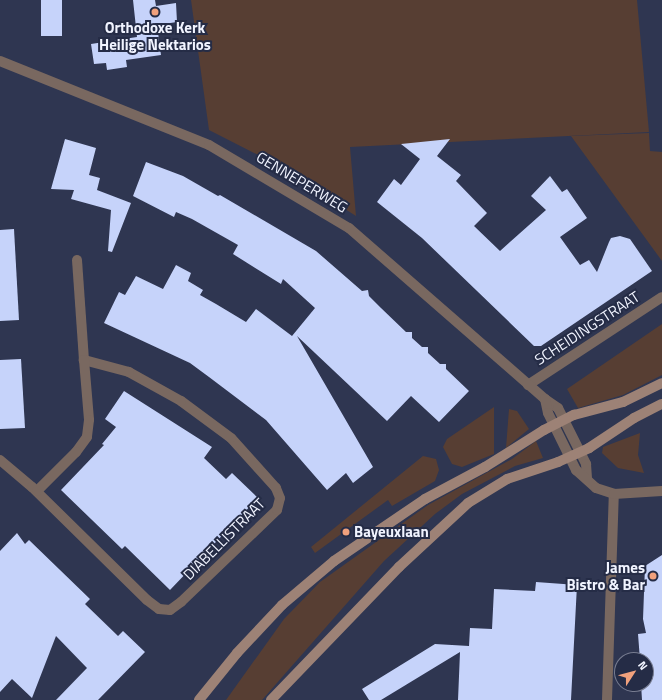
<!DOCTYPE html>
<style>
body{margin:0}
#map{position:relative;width:662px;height:700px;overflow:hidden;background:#2f3651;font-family:"Titillium Web",sans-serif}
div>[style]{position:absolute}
.green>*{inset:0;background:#573e33}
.building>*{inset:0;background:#c6d3fa;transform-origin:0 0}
.minor>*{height:10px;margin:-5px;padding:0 5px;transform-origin:5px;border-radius:5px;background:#796860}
.tertiary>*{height:10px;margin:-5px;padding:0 5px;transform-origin:5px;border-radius:5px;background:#796860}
.secondary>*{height:10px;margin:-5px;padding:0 5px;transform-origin:5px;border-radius:5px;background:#9d8276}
.dots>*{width:11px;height:11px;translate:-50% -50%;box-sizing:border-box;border:2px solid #252c46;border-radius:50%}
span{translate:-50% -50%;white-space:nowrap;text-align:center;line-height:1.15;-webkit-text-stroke:4px #252c46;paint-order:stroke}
.poi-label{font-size:15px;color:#f1f4ff;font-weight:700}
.left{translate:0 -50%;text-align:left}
.right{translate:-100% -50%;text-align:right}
.street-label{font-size:15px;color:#f1f4ff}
.north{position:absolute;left:614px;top:652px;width:40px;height:40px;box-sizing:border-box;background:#252c46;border:1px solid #777c90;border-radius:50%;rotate:54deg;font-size:11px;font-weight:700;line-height:16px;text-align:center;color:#f1f4ff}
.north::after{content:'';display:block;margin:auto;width:14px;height:18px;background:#f1a17d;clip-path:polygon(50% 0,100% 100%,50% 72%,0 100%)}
</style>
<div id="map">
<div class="green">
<i style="clip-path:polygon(191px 0,637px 0,649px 132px,350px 147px,356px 216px,270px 161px,209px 130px)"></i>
<i style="clip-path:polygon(649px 133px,650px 151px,662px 152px,662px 261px,571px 136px)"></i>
<i style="clip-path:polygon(662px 324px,662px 375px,623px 395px,578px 408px,567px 389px)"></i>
<i style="clip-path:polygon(494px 407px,494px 454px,462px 467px,452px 464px,443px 447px,447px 439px)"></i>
<i style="clip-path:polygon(509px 409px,517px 411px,529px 429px,506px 448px)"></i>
<i style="clip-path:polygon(640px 433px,638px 455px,644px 473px,618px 468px,602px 453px,603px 447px)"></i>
<i style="clip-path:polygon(536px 441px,543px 458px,515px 466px,462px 494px,435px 514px,384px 561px,262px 700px,226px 700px,284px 619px,320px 582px,428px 505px,512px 459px)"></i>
<i style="clip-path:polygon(423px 456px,436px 459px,439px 470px,435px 481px,392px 506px,388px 500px,315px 553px,311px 547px)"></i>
</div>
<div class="building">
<i style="left:41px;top:0;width:21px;height:36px"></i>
<i style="clip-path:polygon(133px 0,155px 0,156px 6px,176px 3px,177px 22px,157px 25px,161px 55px,126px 60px,127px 67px,107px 70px,106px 63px,94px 64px,91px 44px,137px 37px)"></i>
<i style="clip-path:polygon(65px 139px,96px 148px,89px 175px,100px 178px,97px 190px,131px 203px,112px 252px,108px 251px,111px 210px,71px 199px,74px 190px,51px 189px)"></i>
<i style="clip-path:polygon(450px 139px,437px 156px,461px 175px,456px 181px,487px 213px,474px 226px,500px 251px,546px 210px,531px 196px,550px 176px,562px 192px,567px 189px,587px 218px,560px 237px,580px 265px,589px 260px,597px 272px,609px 242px,611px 238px,620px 236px,630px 239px,652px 271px,541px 346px,534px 346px,422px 238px,377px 202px,394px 179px,401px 185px,420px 159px,401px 144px)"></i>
<i style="clip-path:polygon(146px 162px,183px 176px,218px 196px,220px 195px,316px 251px,362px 291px,368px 290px,369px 296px,381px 308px,406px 332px,412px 332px,412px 338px,422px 347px,428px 347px,428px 353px,440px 364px,446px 364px,446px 369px,469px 391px,439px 422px,411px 396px,387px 421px,297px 336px,373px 467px,353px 483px,346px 473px,327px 490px,266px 420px,209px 377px,190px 363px,104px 323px,119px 292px,125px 295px,136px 276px,163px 289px,176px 265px,191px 273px,188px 281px,203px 290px,200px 295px,216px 304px,246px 322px,256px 309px,292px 336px,315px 308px,283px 279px,281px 284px,233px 254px,238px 245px,192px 219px,176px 212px,174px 217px,133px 196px)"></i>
<i style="clip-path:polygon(14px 229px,19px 320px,0 321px,0 230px)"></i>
<i style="clip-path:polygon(21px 359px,25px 428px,0 429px,0 360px)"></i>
<i style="clip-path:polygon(124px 391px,212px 447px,204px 458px,226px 479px,232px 473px,258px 498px,170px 590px,125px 546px,122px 549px,61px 490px,104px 445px,102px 444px,116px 427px,105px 419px)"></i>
<i style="clip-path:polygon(17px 533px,25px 544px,29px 540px,90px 599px,85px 604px,118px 636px,123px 631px,145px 652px,98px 700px,56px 700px,87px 668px,56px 636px,32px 698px,12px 679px,0 692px,0 551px)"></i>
<i style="clip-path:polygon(662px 555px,662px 700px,642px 700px,641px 684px,646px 684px,646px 660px,640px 660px,638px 634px,646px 633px,643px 619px,645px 566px)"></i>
<i style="clip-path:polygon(536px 582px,577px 585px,571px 700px,458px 700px,460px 652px,381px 700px,369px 700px,362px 689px,435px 644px,469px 646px,470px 628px,492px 629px,494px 589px,535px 591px)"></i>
</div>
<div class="minor">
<i style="left:77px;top:260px;width:100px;rotate:86deg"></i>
<i style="left:528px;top:385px;width:160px;rotate:-33.3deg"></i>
<i style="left:0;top:460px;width:42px;rotate:40.2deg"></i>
<i style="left:32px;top:487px;width:161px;rotate:44.5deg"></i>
<i style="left:147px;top:600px;width:15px;rotate:37deg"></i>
<i style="left:159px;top:609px;width:11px;rotate:5deg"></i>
<i style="left:170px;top:610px;width:14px;rotate:-36deg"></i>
<i style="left:181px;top:602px;width:133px;rotate:-43.8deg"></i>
<i style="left:277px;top:510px;width:12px;rotate:-76deg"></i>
<i style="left:280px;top:498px;width:11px;rotate:-112deg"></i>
<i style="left:276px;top:488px;width:67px;rotate:-132deg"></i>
<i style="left:231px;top:438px;width:62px;rotate:-143.5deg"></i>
<i style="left:181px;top:401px;width:60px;rotate:-150.9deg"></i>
<i style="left:129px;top:372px;width:47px;rotate:-165.1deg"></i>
<i style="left:84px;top:360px;width:60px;rotate:85.2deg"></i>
<i style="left:89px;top:420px;width:17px;rotate:97deg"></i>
<i style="left:87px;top:437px;width:19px;rotate:126deg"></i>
<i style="left:76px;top:452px;width:55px;rotate:135deg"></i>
<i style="left:607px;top:700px;width:206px;rotate:-88.1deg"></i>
</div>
<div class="tertiary">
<i style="left:0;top:61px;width:225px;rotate:21.9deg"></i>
<i style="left:209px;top:145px;width:163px;rotate:30.7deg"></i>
<i style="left:349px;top:228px;width:260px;rotate:41.1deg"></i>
<i style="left:545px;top:399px;width:16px;rotate:35deg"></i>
<i style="left:558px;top:408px;width:63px;rotate:63.4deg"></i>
<i style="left:586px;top:464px;width:15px;rotate:86deg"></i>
<i style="left:545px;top:399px;width:14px;rotate:78deg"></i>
<i style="left:548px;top:413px;width:64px;rotate:63.8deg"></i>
<i style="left:576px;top:470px;width:27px;rotate:42deg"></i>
<i style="left:596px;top:488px;width:19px;rotate:18deg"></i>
<i style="left:614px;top:494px;width:48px;rotate:-3.6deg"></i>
</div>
<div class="secondary">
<i style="left:199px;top:700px;width:60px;rotate:-51deg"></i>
<i style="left:237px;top:653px;width:66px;rotate:-46.8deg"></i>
<i style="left:282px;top:605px;width:68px;rotate:-40.2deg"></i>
<i style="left:334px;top:561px;width:110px;rotate:-34.3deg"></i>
<i style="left:425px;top:499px;width:68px;rotate:-28.1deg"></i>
<i style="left:485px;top:467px;width:70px;rotate:-32.1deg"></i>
<i style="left:544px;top:430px;width:34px;rotate:-27deg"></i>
<i style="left:574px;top:415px;width:51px;rotate:-14.9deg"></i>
<i style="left:623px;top:402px;width:43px;rotate:-26deg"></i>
<i style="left:271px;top:700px;width:185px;rotate:-46.1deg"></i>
<i style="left:399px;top:567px;width:94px;rotate:-42.8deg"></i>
<i style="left:468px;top:503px;width:46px;rotate:-31.6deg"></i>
<i style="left:507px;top:479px;width:54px;rotate:-18.4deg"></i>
<i style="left:558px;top:462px;width:34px;rotate:-24deg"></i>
<i style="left:589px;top:448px;width:54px;rotate:-33.7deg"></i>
<i style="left:634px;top:418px;width:31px;rotate:-27deg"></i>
</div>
<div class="dots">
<i style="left:155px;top:12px;background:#f1a17d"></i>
<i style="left:346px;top:532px;background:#f1a17d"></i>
<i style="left:653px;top:576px;background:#f1a17d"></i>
</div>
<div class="poi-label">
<span style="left:155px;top:36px">Orthodoxe Kerk<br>Heilige Nektarios</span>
<span class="left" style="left:354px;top:532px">Bayeuxlaan</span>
<span class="right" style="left:645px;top:576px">James<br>Bistro &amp; Bar</span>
</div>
<div class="street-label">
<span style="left:302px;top:182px;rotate:31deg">GENNEPERWEG</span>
<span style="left:587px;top:328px;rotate:-33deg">SCHEIDINGSTRAAT</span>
<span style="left:224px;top:539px;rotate:-45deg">DIABELLISTRAAT</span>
</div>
<div class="north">N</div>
</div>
